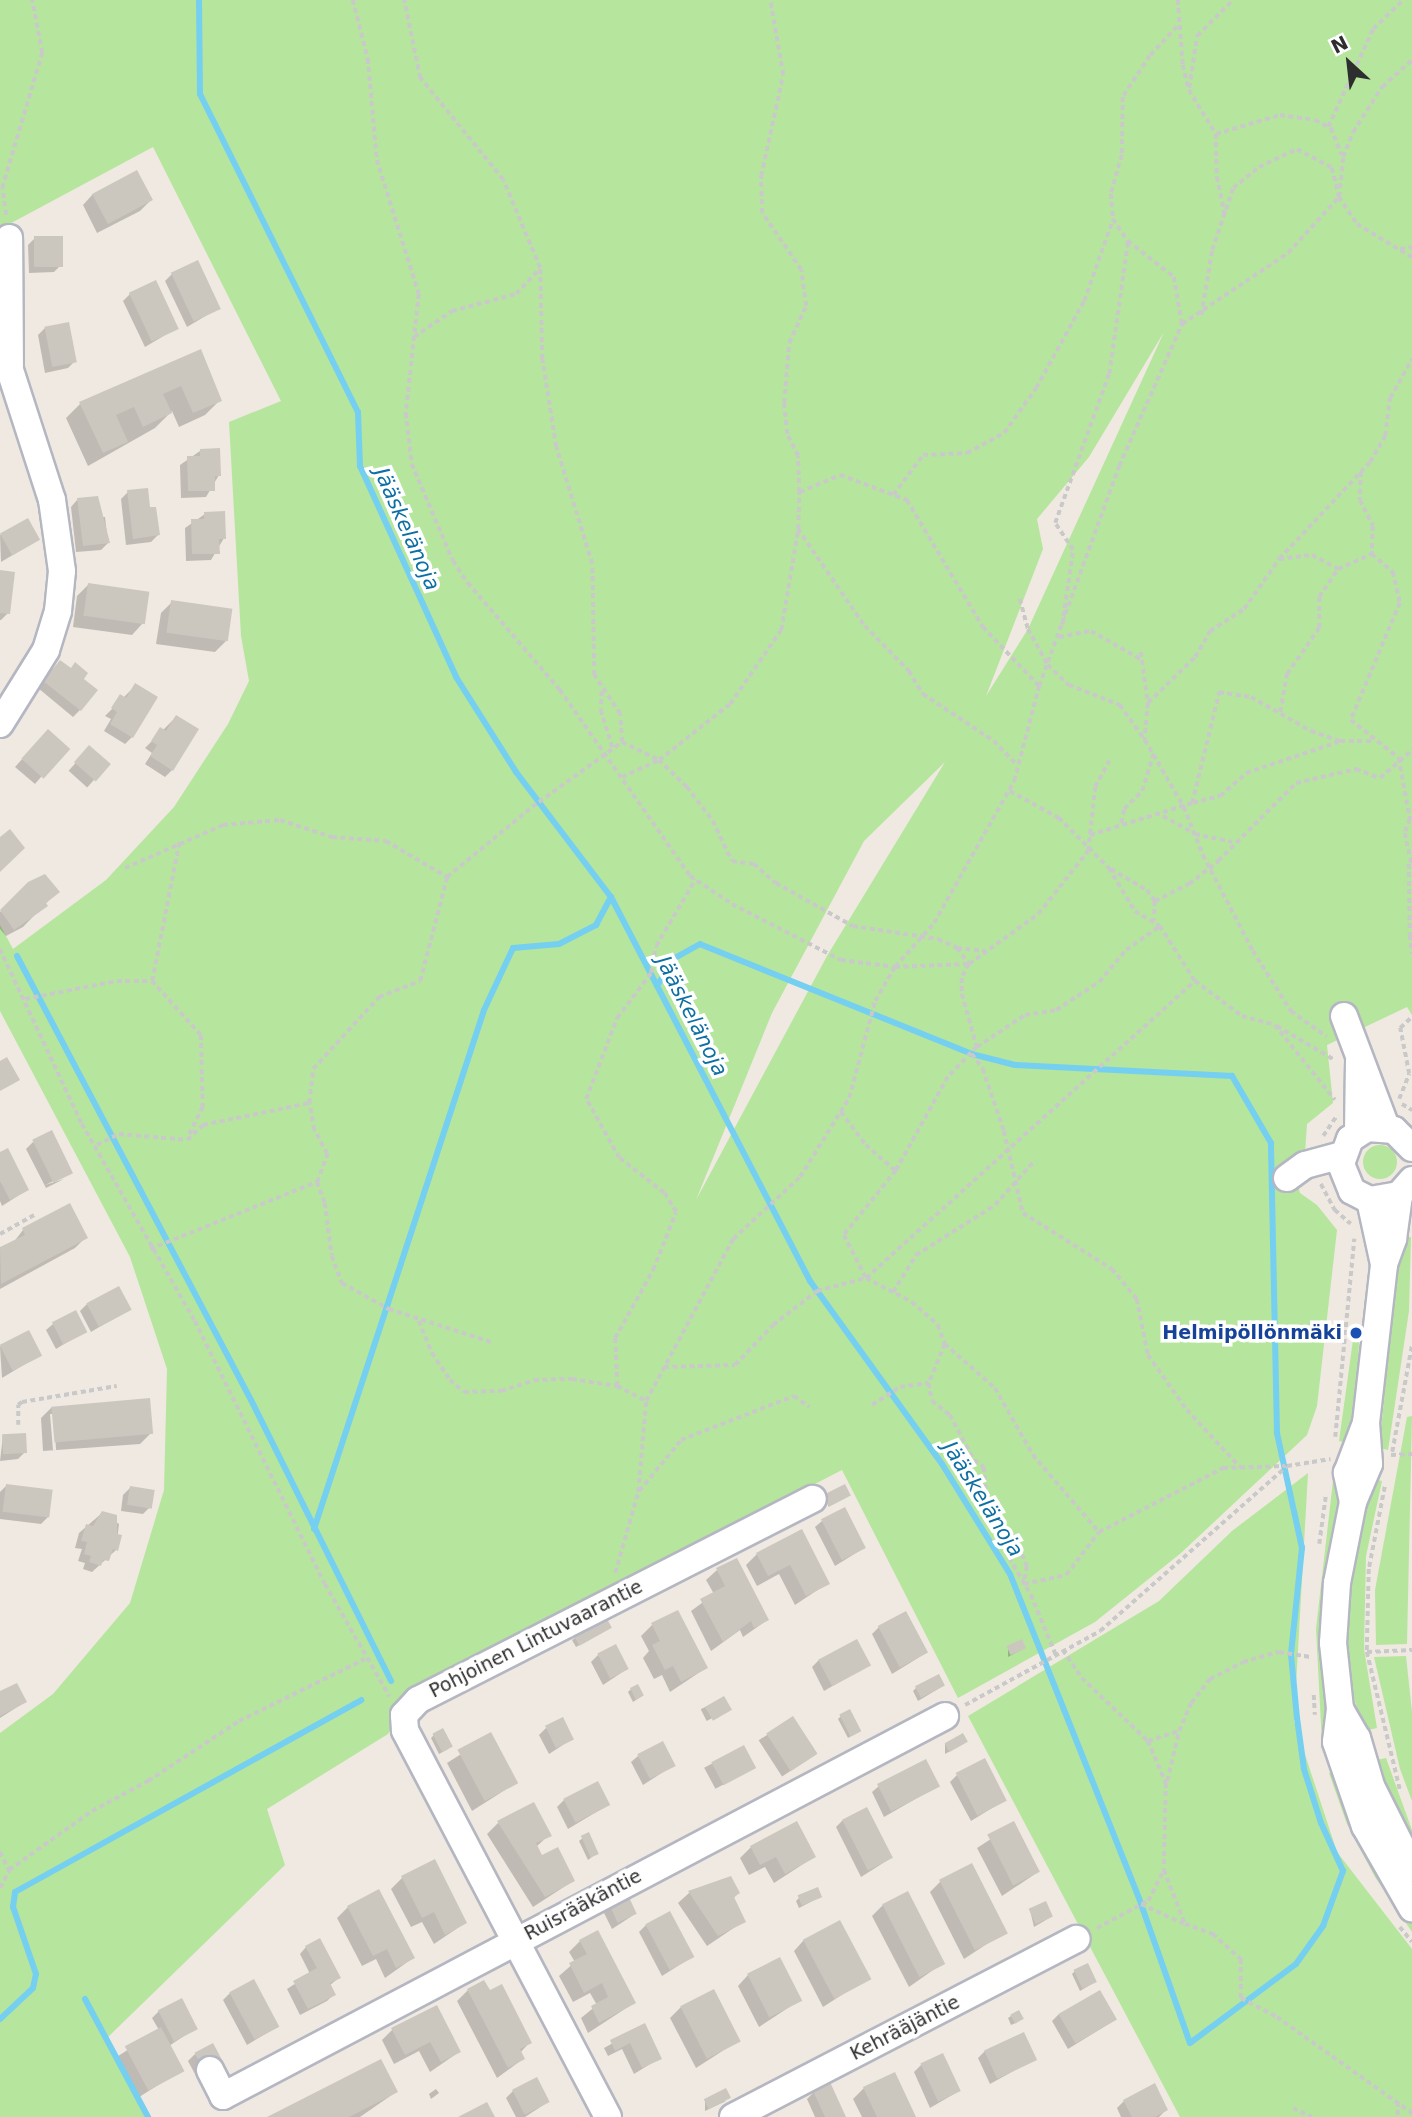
<!DOCTYPE html>
<meta charset="utf-8">
<style>
body{margin:0}
#map{position:relative;width:1412px;height:2117px;overflow:hidden;background:#efe9e1;font-family:"DejaVu Sans",sans-serif}
div>[style]{position:absolute}
.green>*{inset:0;background:#b6e59e}
.round{border-radius:50%}
.shadow>*{inset:0;background:#0003;transform-origin:0 0}
.stream>*{height:6px;margin:-3px;padding:0 3px;transform-origin:3px;border-radius:3px;background:#75cff0}
.building>*{inset:0;background:#cbc7bf;transform-origin:0 0}
.path>*{height:3.5px;margin-top:-1.75px;transform-origin:0;background:repeating-linear-gradient(90deg,#c9c9c9 0 5px,transparent 0 8.5px)}
.roads{filter:drop-shadow(2px 0 #b4b7c1) drop-shadow(-2px 0 #b4b7c1) drop-shadow(0 2px #b4b7c1) drop-shadow(0 -2px #b4b7c1)}
.minor>*{height:26px;margin:-13px;padding:0 13px;transform-origin:13px;border-radius:13px;background:#fff}
.dots>*{width:19px;height:19px;translate:-50% -50%;box-sizing:border-box;border:4px solid #fff;border-radius:50%}
span{translate:-50% -50%;white-space:nowrap;text-align:center;line-height:1.15;-webkit-text-stroke:7px #fff;paint-order:stroke}
.transit-label{font-size:19px;color:#164399;font-weight:700}
.right{translate:-100% -50%;text-align:right}
.street-label{font-size:19px;color:#2e2e2e}
.water-label{font-size:21px;color:#0d6fa3;font-style:italic}
.north{position:absolute;left:1314px;top:28px;width:70px;height:70px;-webkit-text-stroke:5px #fff;paint-order:stroke;rotate:333deg;font-size:19px;font-weight:700;line-height:28px;text-align:center;color:#2e2e2e}
.north::after{content:'';display:block;margin:auto;width:24px;height:32px;background:#2e2e2e;clip-path:polygon(50% 0,100% 100%,50% 72%,0 100%)}
</style>
<div id="map">
<div class="green">
<i style="clip-path:polygon(evenodd,0 0,1412px 0,1412px 1015px,1407px 1007px,1327px 1045px,1333px 1103px,1307px 1124px,1305px 1153px,1293px 1167px,1300px 1193px,1317px 1205px,1337px 1230px,1317px 1406px,1307px 1435px,1181px 1553px,1095px 1622px,958px 1698px,842px 1470px,418px 1688px,388px 1734px,267px 1809px,285px 1865px,108px 2037px,149px 2117px,0 2117px,0 1733px,53px 1694px,130px 1603px,164px 1490px,167px 1369px,130px 1257px,0 1011px,0 925px,13px 949px,106px 880px,174px 807px,228px 724px,249px 681px,241px 636px,229px 422px,281px 401px,153px 147px,0 229px,0 0,1164px 332px,1028px 629px,986px 696px,1043px 549px,1037px 519px,1089px 457px,1164px 332px,0 0,945px 762px,827px 956px,696px 1200px,772px 1013px,864px 841px,945px 762px)"></i>
<i class="round" style="left:1363px;top:1145px;width:34px;height:34px"></i>
<i style="clip-path:polygon(1411px 1237px,1409px 1311px,1388px 1450px,1379px 1448px,1396px 1284px,1401px 1238px)"></i>
<i style="clip-path:polygon(1353px 1340px,1359px 1341px,1358px 1366px,1348px 1443px,1339px 1441px)"></i>
<i style="clip-path:polygon(1412px 1416px,1407px 1644px,1376px 1645px,1375px 1590px,1407px 1417px)"></i>
<i style="clip-path:polygon(1334px 1472px,1343px 1473px,1331px 1740px,1322px 1743px,1316px 1629px)"></i>
<i style="clip-path:polygon(1308px 1473px,1294px 1721px,1337px 1852px,1412px 1949px,1412px 2117px,1180px 2117px,968px 1716px,1159px 1601px,1232px 1531px)"></i>
<i style="clip-path:polygon(1373px 1479px,1382px 1481px,1366px 1556px,1364px 1649px,1377px 1728px,1364px 1731px,1349px 1682px,1346px 1605px,1354px 1549px)"></i>
<i style="clip-path:polygon(1406px 1656px,1412px 1712px,1412px 1801px,1400px 1769px,1374px 1657px)"></i>
<i style="clip-path:polygon(1386px 1758px,1412px 1830px,1412px 1853px,1372px 1761px)"></i>
<i style="clip-path:polygon(1338px 1771px,1412px 1917px,1412px 1932px,1375px 1877px,1347px 1824px,1329px 1773px)"></i>
</div>
<div class="shadow">
<i style="clip-path:polygon(93px 194px,151px 200px,140px 211px,97px 233px,83px 205px)"></i>
<i style="clip-path:polygon(35px 238px,61px 265px,54px 272px,29px 273px,28px 245px)"></i>
<i style="clip-path:polygon(172px 274px,219px 308px,187px 327px,165px 281px)"></i>
<i style="clip-path:polygon(130px 294px,177px 328px,145px 347px,123px 301px)"></i>
<i style="clip-path:polygon(45px 328px,75px 361px,68px 368px,45px 373px,38px 335px)"></i>
<i style="clip-path:polygon(200px 351px,220px 400px,205px 415px,179px 427px,172px 411px,155px 428px,88px 466px,66px 418px,80px 404px)"></i>
<i style="clip-path:polygon(200px 451px,219px 475px,206px 497px,181px 498px,180px 465px)"></i>
<i style="clip-path:polygon(128px 492px,149px 509px,158px 535px,151px 542px,126px 545px,121px 499px)"></i>
<i style="clip-path:polygon(77px 500px,99px 517px,105px 517px,108px 543px,101px 550px,76px 552px,71px 507px)"></i>
<i style="clip-path:polygon(205px 514px,224px 538px,211px 560px,186px 561px,185px 528px)"></i>
<i style="clip-path:polygon(27px 521px,38px 540px,1px 562px,0 535px)"></i>
<i style="clip-path:polygon(0 572px,8px 613px,1px 620px,0 620px)"></i>
<i style="clip-path:polygon(88px 585px,142px 624px,132px 635px,73px 627px,77px 596px)"></i>
<i style="clip-path:polygon(172px 602px,226px 641px,215px 652px,156px 644px,161px 613px)"></i>
<i style="clip-path:polygon(53px 669px,81px 679px,80px 710px,73px 717px,38px 688px)"></i>
<i style="clip-path:polygon(136px 685px,132px 737px,125px 744px,104px 731px,111px 719px,105px 716px)"></i>
<i style="clip-path:polygon(176px 717px,172px 770px,165px 777px,145px 764px,152px 753px,145px 748px)"></i>
<i style="clip-path:polygon(41px 738px,41px 777px,35px 784px,15px 767px)"></i>
<i style="left:90px;top:747px;width:25px;height:32px;rotate:42deg"></i>
<i style="clip-path:polygon(29px 884px,57px 892px,23px 927px,6px 936px,0 929px,0 912px)"></i>
<i style="clip-path:polygon(33px 1142px,71px 1173px,45px 1185px,64px 1179px,46px 1188px,26px 1149px)"></i>
<i style="clip-path:polygon(0 1154px,27px 1190px,2px 1206px,0 1201px)"></i>
<i style="clip-path:polygon(23px 1230px,86px 1237px,75px 1248px,0 1289px,0 1249px,13px 1243px)"></i>
<i style="clip-path:polygon(87px 1304px,129px 1309px,91px 1332px,80px 1311px)"></i>
<i style="clip-path:polygon(53px 1324px,85px 1331px,56px 1349px,46px 1330px)"></i>
<i style="clip-path:polygon(28px 1332px,40px 1355px,2px 1378px,0 1347px)"></i>
<i style="clip-path:polygon(evenodd,52px 1407px,151px 1433px,140px 1444px,43px 1451px,41px 1418px,52px 1407px,50px 1414px,54px 1414px,56px 1450px,53px 1450px,50px 1414px)"></i>
<i style="clip-path:polygon(3px 1436px,25px 1452px,18px 1459px,0 1461px)"></i>
<i style="clip-path:polygon(6px 1486px,48px 1517px,41px 1524px,0 1519px,0 1492px)"></i>
<i style="clip-path:polygon(130px 1488px,150px 1507px,143px 1514px,121px 1511px,123px 1495px)"></i>
<i style="clip-path:polygon(102px 1513px,119px 1524px,116px 1550px,92px 1572px,83px 1569px,85px 1563px,78px 1561px,82px 1549px,75px 1548px,79px 1533px)"></i>
<i style="clip-path:polygon(822px 1521px,864px 1548px,835px 1566px,815px 1527px)"></i>
<i style="clip-path:polygon(802px 1531px,828px 1583px,795px 1605px,779px 1574px,757px 1586px,746px 1565px,757px 1554px)"></i>
<i style="clip-path:polygon(717px 1570px,767px 1620px,743px 1637px,740px 1630px,711px 1651px,691px 1611px,714px 1594px,706px 1580px)"></i>
<i style="clip-path:polygon(652px 1625px,706px 1668px,670px 1692px,662px 1675px,654px 1679px,643px 1658px,649px 1651px,641px 1636px)"></i>
<i style="clip-path:polygon(879px 1627px,926px 1653px,892px 1674px,872px 1634px)"></i>
<i style="clip-path:polygon(610px 1628px,576px 1647px,572px 1640px,575px 1638px)"></i>
<i style="clip-path:polygon(1008px 1648px,1021px 1650px,1008px 1657px)"></i>
<i style="clip-path:polygon(598px 1655px,627px 1669px,603px 1685px,591px 1662px)"></i>
<i style="clip-path:polygon(819px 1660px,869px 1665px,824px 1691px,812px 1667px)"></i>
<i style="clip-path:polygon(943px 1686px,918px 1701px,913px 1691px,916px 1688px)"></i>
<i style="clip-path:polygon(631px 1689px,642px 1696px,633px 1702px,628px 1692px)"></i>
<i style="clip-path:polygon(0 1693px,25px 1702px,0 1718px)"></i>
<i style="left:723px;top:1698px;width:13px;height:25px;rotate:63deg"></i>
<i style="clip-path:polygon(841px 1716px,859px 1731px,848px 1738px,838px 1719px)"></i>
<i style="left:793px;top:1718px;width:43px;height:41px;rotate:57deg"></i>
<i style="clip-path:polygon(546px 1728px,572px 1739px,549px 1754px,539px 1735px)"></i>
<i style="clip-path:polygon(434px 1735px,448px 1749px,439px 1754px,431px 1738px)"></i>
<i style="clip-path:polygon(491px 1735px,516px 1783px,472px 1811px,447px 1763px)"></i>
<i style="clip-path:polygon(945px 1744px,963px 1744px,945px 1754px)"></i>
<i style="left:743px;top:1747px;width:24px;height:44px;rotate:62deg"></i>
<i style="clip-path:polygon(638px 1756px,674px 1765px,643px 1785px,631px 1762px)"></i>
<i style="clip-path:polygon(957px 1775px,1005px 1800px,971px 1821px,950px 1782px)"></i>
<i style="clip-path:polygon(879px 1786px,938px 1786px,884px 1817px,872px 1792px)"></i>
<i style="clip-path:polygon(564px 1800px,608px 1805px,568px 1829px,557px 1807px)"></i>
<i style="clip-path:polygon(843px 1820px,891px 1858px,861px 1877px,836px 1827px)"></i>
<i style="clip-path:polygon(498px 1823px,549px 1835px,536px 1847px,542px 1857px,573px 1881px,533px 1907px,487px 1834px)"></i>
<i style="clip-path:polygon(1014px 1824px,1038px 1872px,1002px 1896px,977px 1848px)"></i>
<i style="clip-path:polygon(588px 1834px,597px 1853px,588px 1860px,579px 1841px)"></i>
<i style="clip-path:polygon(751px 1847px,814px 1857px,774px 1883px,765px 1867px,749px 1875px,740px 1858px)"></i>
<i style="clip-path:polygon(402px 1878px,465px 1923px,434px 1944px,422px 1922px,411px 1927px,391px 1889px)"></i>
<i style="clip-path:polygon(730px 1878px,738px 1893px,733px 1899px,744px 1921px,707px 1946px,678px 1903px,689px 1893px)"></i>
<i style="clip-path:polygon(941px 1881px,1005px 1932px,964px 1959px,930px 1892px)"></i>
<i style="clip-path:polygon(820px 1897px,799px 1908px,796px 1901px,799px 1898px)"></i>
<i style="clip-path:polygon(609px 1904px,635px 1914px,612px 1929px,603px 1911px)"></i>
<i style="clip-path:polygon(883px 1905px,943px 1963px,909px 1987px,872px 1916px)"></i>
<i style="clip-path:polygon(348px 1907px,413px 1958px,385px 1978px,376px 1959px,362px 1966px,337px 1918px)"></i>
<i style="clip-path:polygon(1030px 1910px,1051px 1917px,1034px 1927px)"></i>
<i style="clip-path:polygon(646px 1925px,692px 1957px,662px 1976px,639px 1932px)"></i>
<i style="clip-path:polygon(804px 1940px,868px 1978px,823px 2007px,794px 1951px)"></i>
<i style="clip-path:polygon(580px 1941px,634px 2003px,588px 2033px,581px 2018px,597px 2005px,590px 1993px,573px 2002px,559px 1976px,575px 1962px,569px 1952px)"></i>
<i style="clip-path:polygon(306px 1947px,339px 1978px,330px 1985px,334px 1994px,327px 2001px,300px 2015px,287px 1989px,310px 1974px,300px 1954px)"></i>
<i style="clip-path:polygon(1075px 1971px,1095px 1982px,1080px 1991px,1072px 1974px)"></i>
<i style="clip-path:polygon(748px 1975px,800px 2000px,759px 2027px,738px 1986px)"></i>
<i style="clip-path:polygon(468px 1990px,530px 2042px,520px 2053px,523px 2059px,497px 2078px,457px 2001px)"></i>
<i style="clip-path:polygon(230px 1993px,277px 2027px,247px 2045px,223px 2000px)"></i>
<i style="clip-path:polygon(436px 2007px,459px 2052px,430px 2072px,419px 2051px,394px 2064px,382px 2040px,393px 2029px)"></i>
<i style="clip-path:polygon(681px 2007px,738px 2041px,696px 2068px,670px 2018px)"></i>
<i style="clip-path:polygon(159px 2011px,196px 2028px,169px 2046px,182px 2070px,136px 2099px,115px 2058px,159px 2030px,152px 2018px)"></i>
<i style="clip-path:polygon(1059px 2014px,1115px 2020px,1068px 2049px,1052px 2021px)"></i>
<i style="clip-path:polygon(1011px 2016px,1018px 2022px,1011px 2025px,1008px 2018px)"></i>
<i style="clip-path:polygon(644px 2026px,660px 2058px,634px 2074px,622px 2049px,608px 2056px,604px 2048px)"></i>
<i style="clip-path:polygon(985px 2051px,1035px 2059px,990px 2084px,978px 2058px)"></i>
<i style="clip-path:polygon(195px 2054px,214px 2069px,197px 2078px,188px 2061px)"></i>
<i style="clip-path:polygon(921px 2065px,959px 2091px,930px 2108px,914px 2072px)"></i>
<i style="clip-path:polygon(864px 2088px,914px 2117px,862px 2117px,853px 2099px)"></i>
<i style="clip-path:polygon(436px 2089px,439px 2093px,431px 2099px,429px 2094px)"></i>
<i style="clip-path:polygon(513px 2091px,548px 2102px,525px 2117px,516px 2117px,506px 2098px)"></i>
<i style="clip-path:polygon(396px 2092px,360px 2117px,271px 2117px)"></i>
<i style="clip-path:polygon(814px 2092px,843px 2117px,815px 2117px,807px 2099px)"></i>
<i style="clip-path:polygon(705px 2101px,726px 2101px,705px 2111px)"></i>
<i style="clip-path:polygon(1124px 2101px,1166px 2110px,1159px 2117px,1121px 2117px,1117px 2108px)"></i>
</div>
<div class="stream">
<i style="left:199px;top:0;width:94px;rotate:89.4deg"></i>
<i style="left:200px;top:94px;width:355px;rotate:63.6deg"></i>
<i style="left:358px;top:412px;width:54px;rotate:87.9deg"></i>
<i style="left:360px;top:466px;width:232px;rotate:65.5deg"></i>
<i style="left:456px;top:677px;width:112px;rotate:57.7deg"></i>
<i style="left:516px;top:772px;width:157px;rotate:52.8deg"></i>
<i style="left:611px;top:897px;width:433px;rotate:62.6deg"></i>
<i style="left:810px;top:1281px;width:226px;rotate:54.2deg"></i>
<i style="left:942px;top:1464px;width:129px;rotate:58.3deg"></i>
<i style="left:1010px;top:1574px;width:355px;rotate:68.3deg"></i>
<i style="left:1141px;top:1904px;width:147px;rotate:70.6deg"></i>
<i style="left:1190px;top:2043px;width:132px;rotate:-36.7deg"></i>
<i style="left:1296px;top:1964px;width:47px;rotate:-54.6deg"></i>
<i style="left:1323px;top:1926px;width:59px;rotate:-70deg"></i>
<i style="left:1343px;top:1871px;width:53px;rotate:-114.6deg"></i>
<i style="left:1321px;top:1823px;width:57px;rotate:-107.5deg"></i>
<i style="left:1304px;top:1769px;width:51px;rotate:-97.8deg"></i>
<i style="left:1297px;top:1718px;width:64px;rotate:-95.4deg"></i>
<i style="left:1291px;top:1654px;width:107px;rotate:-84.1deg"></i>
<i style="left:1302px;top:1548px;width:118px;rotate:-102.3deg"></i>
<i style="left:1277px;top:1433px;width:290px;rotate:-91.2deg"></i>
<i style="left:1271px;top:1143px;width:78px;rotate:-120.2deg"></i>
<i style="left:1232px;top:1076px;width:217px;rotate:-177.1deg"></i>
<i style="left:1015px;top:1065px;width:44px;rotate:-165.7deg"></i>
<i style="left:972px;top:1054px;width:293px;rotate:-158deg"></i>
<i style="left:700px;top:944px;width:29px;rotate:151deg"></i>
<i style="left:675px;top:958px;width:33px;rotate:123deg"></i>
<i style="left:17px;top:956px;width:502px;rotate:62.21deg"></i>
<i style="left:251px;top:1400px;width:314px;rotate:63.5deg"></i>
<i style="left:314px;top:1529px;width:546px;rotate:-71.86deg"></i>
<i style="left:484px;top:1010px;width:68px;rotate:-64.9deg"></i>
<i style="left:513px;top:948px;width:46px;rotate:-5deg"></i>
<i style="left:559px;top:944px;width:42px;rotate:-27.2deg"></i>
<i style="left:596px;top:925px;width:32px;rotate:-62deg"></i>
<i style="left:85px;top:1999px;width:134px;rotate:61.9deg"></i>
<i style="left:0;top:2019px;width:45px;rotate:-43.2deg"></i>
<i style="left:33px;top:1988px;width:14px;rotate:-78deg"></i>
<i style="left:36px;top:1974px;width:71px;rotate:-108.9deg"></i>
<i style="left:13px;top:1907px;width:15px;rotate:-82deg"></i>
<i style="left:15px;top:1892px;width:396px;rotate:-29deg"></i>
</div>
<div class="building">
<i style="left:137px;top:170px;width:34px;height:51px;rotate:62deg"></i>
<i style="left:34px;top:236px;width:29px;height:31px"></i>
<i style="left:198px;top:260px;width:54px;height:30px;rotate:65deg"></i>
<i style="left:156px;top:280px;width:54px;height:30px;rotate:65deg"></i>
<i style="left:69px;top:322px;width:41px;height:25px;rotate:79deg"></i>
<i style="clip-path:polygon(201px 349px,222px 401px,193px 413px,181px 386px,163px 394px,172px 413px,143px 427px,134px 407px,116px 415px,128px 442px,103px 453px,79px 402px)"></i>
<i style="clip-path:polygon(220px 448px,221px 476px,215px 476px,215px 491px,188px 491px,187px 456px,200px 456px,200px 449px)"></i>
<i style="clip-path:polygon(148px 488px,150px 507px,156px 507px,160px 535px,133px 539px,127px 490px)"></i>
<i style="clip-path:polygon(98px 496px,110px 543px,83px 546px,77px 498px)"></i>
<i style="clip-path:polygon(225px 511px,226px 539px,219px 539px,220px 554px,192px 554px,191px 519px,204px 519px,204px 512px)"></i>
<i style="left:28px;top:518px;width:25px;height:32px;rotate:61deg"></i>
<i style="clip-path:polygon(0 570px,15px 572px,10px 614px,0 613px)"></i>
<i style="left:88px;top:583px;width:62px;height:33px;rotate:8deg"></i>
<i style="left:171px;top:600px;width:62px;height:33px;rotate:8deg"></i>
<i style="clip-path:polygon(60px 660px,71px 668px,75px 662px,88px 673px,84px 679px,98px 690px,81px 711px,43px 681px)"></i>
<i style="clip-path:polygon(135px 683px,158px 697px,133px 738px,110px 724px,117px 712px,111px 708px,120px 694px,126px 698px)"></i>
<i style="clip-path:polygon(176px 715px,199px 729px,173px 771px,150px 756px,157px 745px,151px 741px,160px 727px,166px 731px)"></i>
<i style="left:48px;top:729px;width:30px;height:40px;rotate:42deg"></i>
<i style="left:89px;top:745px;width:29px;height:23px;rotate:41deg"></i>
<i style="clip-path:polygon(10px 829px,25px 848px,0 872px,0 837px)"></i>
<i style="clip-path:polygon(45px 874px,60px 892px,46px 903px,48px 906px,14px 930px,0 910px,28px 882px)"></i>
<i style="clip-path:polygon(7px 1057px,20px 1080px,0 1091px,0 1061px)"></i>
<i style="left:52px;top:1130px;width:48px;height:22px;rotate:64deg"></i>
<i style="clip-path:polygon(8px 1148px,29px 1190px,10px 1200px,0 1181px,0 1152px)"></i>
<i style="clip-path:polygon(70px 1203px,88px 1238px,1px 1284px,0 1247px,25px 1235px,22px 1228px)"></i>
<i style="left:119px;top:1286px;width:27px;height:37px;rotate:62deg"></i>
<i style="left:76px;top:1310px;width:25px;height:27px;rotate:63deg"></i>
<i style="left:29px;top:1330px;width:29px;height:33px;rotate:63deg"></i>
<i style="left:150px;top:1398px;width:36px;height:99px;rotate:85deg"></i>
<i style="left:26px;top:1433px;width:20px;height:24px;rotate:87deg"></i>
<i style="left:6px;top:1484px;width:47px;height:28px;rotate:7deg"></i>
<i style="left:845px;top:1484px;width:13px;height:25px;rotate:63deg"></i>
<i style="left:130px;top:1486px;width:25px;height:19px;rotate:9deg"></i>
<i style="left:845px;top:1507px;width:46px;height:27px;rotate:63deg"></i>
<i style="clip-path:polygon(102px 1511px,117px 1515px,117px 1534px,122px 1535px,118px 1551px,113px 1549px,109px 1561px,103px 1560px,101px 1566px,89px 1562px,91px 1556px,84px 1554px,87px 1542px,81px 1541px,86px 1524px,93px 1526px)"></i>
<i style="clip-path:polygon(802px 1529px,830px 1584px,806px 1596px,790px 1565px,768px 1576px,756px 1553px)"></i>
<i style="clip-path:polygon(737px 1558px,769px 1620px,754px 1628px,751px 1621px,723px 1642px,700px 1599px,725px 1586px,716px 1568px)"></i>
<i style="clip-path:polygon(678px 1610px,708px 1668px,681px 1682px,673px 1666px,665px 1670px,652px 1645px,660px 1641px,651px 1623px)"></i>
<i style="left:906px;top:1611px;width:47px;height:32px;rotate:62deg"></i>
<i style="left:607px;top:1619px;width:10px;height:37px;rotate:61deg"></i>
<i style="left:857px;top:1639px;width:30px;height:44px;rotate:62deg"></i>
<i style="left:1022px;top:1639px;width:10px;height:17px;rotate:66deg"></i>
<i style="left:616px;top:1644px;width:28px;height:21px;rotate:63deg"></i>
<i style="left:939px;top:1674px;width:13px;height:27px;rotate:63deg"></i>
<i style="clip-path:polygon(17px 1683px,27px 1702px,0 1716px,0 1691px)"></i>
<i style="left:638px;top:1684px;width:13px;height:9px;rotate:63deg"></i>
<i style="left:724px;top:1696px;width:16px;height:22px;rotate:60deg"></i>
<i style="left:850px;top:1709px;width:25px;height:12px;rotate:63deg"></i>
<i style="left:793px;top:1716px;width:45px;height:32px;rotate:57deg"></i>
<i style="left:563px;top:1717px;width:25px;height:20px;rotate:64deg"></i>
<i style="left:443px;top:1728px;width:21px;height:12px;rotate:62deg"></i>
<i style="left:491px;top:1732px;width:58px;height:38px;rotate:62deg"></i>
<i style="left:963px;top:1733px;width:10px;height:21px;rotate:61deg"></i>
<i style="left:663px;top:1741px;width:28px;height:29px;rotate:63deg"></i>
<i style="left:744px;top:1745px;width:26px;height:37px;rotate:62deg"></i>
<i style="left:985px;top:1758px;width:48px;height:33px;rotate:63deg"></i>
<i style="left:926px;top:1759px;width:31px;height:55px;rotate:63deg"></i>
<i style="left:598px;top:1781px;width:27px;height:39px;rotate:63deg"></i>
<i style="clip-path:polygon(534px 1802px,552px 1836px,536px 1843px,542px 1855px,558px 1847px,575px 1881px,545px 1897px,497px 1821px)"></i>
<i style="left:867px;top:1807px;width:57px;height:28px;rotate:63deg"></i>
<i style="clip-path:polygon(797px 1821px,816px 1857px,785px 1874px,776px 1857px,760px 1865px,750px 1846px)"></i>
<i style="left:1014px;top:1821px;width:57px;height:30px;rotate:63deg"></i>
<i style="left:589px;top:1832px;width:24px;height:9px;rotate:66deg"></i>
<i style="clip-path:polygon(435px 1859px,467px 1923px,445px 1935px,434px 1912px,422px 1918px,401px 1876px)"></i>
<i style="left:972px;top:1863px;width:79px;height:37px;rotate:63deg"></i>
<i style="clip-path:polygon(731px 1876px,740px 1893px,734px 1897px,746px 1922px,718px 1936px,688px 1891px)"></i>
<i style="left:818px;top:1887px;width:11px;height:22px;rotate:68deg"></i>
<i style="clip-path:polygon(379px 1889px,415px 1958px,396px 1968px,387px 1949px,373px 1956px,347px 1906px)"></i>
<i style="left:908px;top:1891px;width:82px;height:29px;rotate:63deg"></i>
<i style="left:627px;top:1893px;width:23px;height:21px;rotate:65deg"></i>
<i style="left:1046px;top:1901px;width:17px;height:19px;rotate:66deg"></i>
<i style="left:670px;top:1911px;width:52px;height:28px;rotate:62deg"></i>
<i style="left:840px;top:1920px;width:67px;height:42px;rotate:62deg"></i>
<i style="clip-path:polygon(598px 1930px,636px 2003px,599px 2023px,591px 2006px,608px 1997px,602px 1983px,584px 1993px,569px 1963px,587px 1954px,579px 1940px)"></i>
<i style="clip-path:polygon(320px 1938px,341px 1978px,330px 1983px,336px 1995px,308px 2009px,293px 1981px,317px 1968px,305px 1946px)"></i>
<i style="left:780px;top:1957px;width:49px;height:37px;rotate:63deg"></i>
<i style="left:1088px;top:1963px;width:21px;height:16px;rotate:65deg"></i>
<i style="left:254px;top:1979px;width:54px;height:28px;rotate:62deg"></i>
<i style="clip-path:polygon(484px 1980px,490px 1990px,502px 1984px,532px 2043px,520px 2049px,525px 2059px,508px 2068px,467px 1989px)"></i>
<i style="left:714px;top:1989px;width:59px;height:38px;rotate:63deg"></i>
<i style="left:1100px;top:1990px;width:34px;height:48px;rotate:60deg"></i>
<i style="left:182px;top:1998px;width:35px;height:27px;rotate:63deg"></i>
<i style="clip-path:polygon(437px 2005px,461px 2052px,441px 2062px,430px 2042px,405px 2055px,391px 2028px)"></i>
<i style="left:1019px;top:2010px;width:10px;height:10px;rotate:61deg"></i>
<i style="clip-path:polygon(645px 2023px,662px 2059px,642px 2068px,630px 2043px,615px 2051px,610px 2040px)"></i>
<i style="left:161px;top:2027px;width:50px;height:41px;rotate:62deg"></i>
<i style="left:1024px;top:2032px;width:31px;height:44px;rotate:65deg"></i>
<i style="left:213px;top:2043px;width:21px;height:21px;rotate:62deg"></i>
<i style="left:943px;top:2053px;width:42px;height:25px;rotate:65deg"></i>
<i style="clip-path:polygon(381px 2059px,398px 2092px,349px 2117px,267px 2117px)"></i>
<i style="clip-path:polygon(895px 2072px,916px 2117px,877px 2117px,863px 2087px)"></i>
<i style="left:537px;top:2077px;width:28px;height:28px;rotate:63deg"></i>
<i style="clip-path:polygon(830px 2082px,846px 2117px,825px 2117px,813px 2091px)"></i>
<i style="clip-path:polygon(1155px 2083px,1168px 2110px,1155px 2117px,1132px 2117px,1123px 2100px)"></i>
<i style="left:726px;top:2088px;width:11px;height:25px;rotate:63deg"></i>
<i style="clip-path:polygon(487px 2102px,495px 2117px,458px 2117px)"></i>
</div>
<div class="path">
<i style="left:353px;top:0;width:61px;rotate:75.7deg"></i>
<i style="left:368px;top:59px;width:101px;rotate:84.9deg"></i>
<i style="left:377px;top:160px;width:140px;rotate:72.6deg"></i>
<i style="left:419px;top:294px;width:120px;rotate:96.2deg"></i>
<i style="left:406px;top:413px;width:51px;rotate:83.3deg"></i>
<i style="left:412px;top:464px;width:105px;rotate:67.1deg"></i>
<i style="left:453px;top:561px;width:27px;rotate:56deg"></i>
<i style="left:468px;top:583px;width:141px;rotate:49.3deg"></i>
<i style="left:560px;top:690px;width:227px;rotate:55deg"></i>
<i style="left:690px;top:876px;width:50px;rotate:33.7deg"></i>
<i style="left:732px;top:904px;width:123px;rotate:27.2deg"></i>
<i style="left:841px;top:960px;width:54px;rotate:7.4deg"></i>
<i style="left:895px;top:967px;width:74px;rotate:-2.3deg"></i>
<i style="left:969px;top:964px;width:85px;rotate:-35.9deg"></i>
<i style="left:1038px;top:914px;width:80px;rotate:-51.6deg"></i>
<i style="left:1088px;top:851px;width:64px;rotate:-83.8deg"></i>
<i style="left:1095px;top:787px;width:30px;rotate:-62deg"></i>
<i style="left:1178px;top:0;width:65px;rotate:85.6deg"></i>
<i style="left:1183px;top:65px;width:26px;rotate:77deg"></i>
<i style="left:1189px;top:90px;width:52px;rotate:58.5deg"></i>
<i style="left:1216px;top:134px;width:43px;rotate:88.7deg"></i>
<i style="left:1217px;top:177px;width:38px;rotate:78deg"></i>
<i style="left:1177px;top:27px;width:40px;rotate:133deg"></i>
<i style="left:1150px;top:56px;width:49px;rotate:123.4deg"></i>
<i style="left:1123px;top:97px;width:58px;rotate:91deg"></i>
<i style="left:1122px;top:155px;width:41px;rotate:105.8deg"></i>
<i style="left:1111px;top:194px;width:25px;rotate:85deg"></i>
<i style="left:1113px;top:219px;width:27px;rotate:56deg"></i>
<i style="left:1128px;top:241px;width:58px;rotate:38deg"></i>
<i style="left:1174px;top:277px;width:48px;rotate:80.3deg"></i>
<i style="left:1189px;top:88px;width:53px;rotate:-81.3deg"></i>
<i style="left:1197px;top:36px;width:51px;rotate:-45deg"></i>
<i style="left:1328px;top:127px;width:108px;rotate:-65.3deg"></i>
<i style="left:1373px;top:29px;width:42px;rotate:-44deg"></i>
<i style="left:1216px;top:134px;width:67px;rotate:-16.5deg"></i>
<i style="left:1280px;top:115px;width:35px;rotate:8deg"></i>
<i style="left:1315px;top:120px;width:18px;rotate:27deg"></i>
<i style="left:1331px;top:128px;width:29px;rotate:68deg"></i>
<i style="left:6px;top:215px;width:27px;rotate:-98deg"></i>
<i style="left:2px;top:188px;width:141px;rotate:-73.5deg"></i>
<i style="left:42px;top:53px;width:54px;rotate:-100.7deg"></i>
<i style="left:1400px;top:249px;width:12px;rotate:-9deg"></i>
<i style="left:1201px;top:315px;width:66px;rotate:-80.4deg"></i>
<i style="left:1212px;top:250px;width:65px;rotate:-71.3deg"></i>
<i style="left:1233px;top:188px;width:33px;rotate:-39deg"></i>
<i style="left:1259px;top:167px;width:42px;rotate:-25.3deg"></i>
<i style="left:1297px;top:149px;width:40px;rotate:28deg"></i>
<i style="left:1332px;top:168px;width:30px;rotate:76deg"></i>
<i style="left:1339px;top:197px;width:32px;rotate:56deg"></i>
<i style="left:1357px;top:224px;width:64px;rotate:31deg"></i>
<i style="left:414px;top:337px;width:46px;rotate:-34.4deg"></i>
<i style="left:452px;top:311px;width:66px;rotate:-14.9deg"></i>
<i style="left:516px;top:294px;width:35px;rotate:-47deg"></i>
<i style="left:1361px;top:472px;width:28px;rotate:92deg"></i>
<i style="left:1360px;top:500px;width:29px;rotate:63deg"></i>
<i style="left:1373px;top:526px;width:28px;rotate:92deg"></i>
<i style="left:800px;top:492px;width:43px;rotate:-23deg"></i>
<i style="left:840px;top:475px;width:72px;rotate:20.5deg"></i>
<i style="left:907px;top:500px;width:148px;rotate:59.1deg"></i>
<i style="left:983px;top:627px;width:81px;rotate:46.5deg"></i>
<i style="left:893px;top:495px;width:50px;rotate:-53.1deg"></i>
<i style="left:923px;top:455px;width:44px;rotate:-2.6deg"></i>
<i style="left:967px;top:453px;width:42px;rotate:-28.4deg"></i>
<i style="left:1004px;top:433px;width:55px;rotate:-54.6deg"></i>
<i style="left:1036px;top:388px;width:99px;rotate:-61.1deg"></i>
<i style="left:1084px;top:301px;width:87px;rotate:-70.5deg"></i>
<i style="left:798px;top:529px;width:118px;rotate:55.4deg"></i>
<i style="left:865px;top:626px;width:63px;rotate:45.6deg"></i>
<i style="left:909px;top:671px;width:27px;rotate:59deg"></i>
<i style="left:923px;top:694px;width:85px;rotate:33.5deg"></i>
<i style="left:994px;top:741px;width:33px;rotate:46deg"></i>
<i style="left:1279px;top:559px;width:33px;rotate:-7deg"></i>
<i style="left:1312px;top:555px;width:30px;rotate:28deg"></i>
<i style="left:1338px;top:569px;width:37px;rotate:-24deg"></i>
<i style="left:1372px;top:554px;width:28px;rotate:41deg"></i>
<i style="left:1393px;top:572px;width:32px;rotate:77deg"></i>
<i style="left:1400px;top:603px;width:127px;rotate:112.7deg"></i>
<i style="left:1351px;top:720px;width:61px;rotate:38.4deg"></i>
<i style="left:1399px;top:758px;width:62px;rotate:79.8deg"></i>
<i style="left:1410px;top:819px;width:15px;rotate:110deg"></i>
<i style="left:1405px;top:833px;width:34px;rotate:78deg"></i>
<i style="left:1020px;top:599px;width:31px;rotate:75deg"></i>
<i style="left:1028px;top:629px;width:41px;rotate:60.9deg"></i>
<i style="left:1048px;top:665px;width:29px;rotate:44deg"></i>
<i style="left:1069px;top:685px;width:55px;rotate:21.4deg"></i>
<i style="left:1120px;top:705px;width:43px;rotate:54.5deg"></i>
<i style="left:1145px;top:740px;width:78px;rotate:59.8deg"></i>
<i style="left:1184px;top:807px;width:52px;rotate:68.4deg"></i>
<i style="left:1203px;top:855px;width:108px;rotate:62.5deg"></i>
<i style="left:1253px;top:951px;width:71px;rotate:57.7deg"></i>
<i style="left:1291px;top:1011px;width:44px;rotate:35.8deg"></i>
<i style="left:1062px;top:625px;width:76px;rotate:-81.7deg"></i>
<i style="left:1073px;top:550px;width:32px;rotate:-124deg"></i>
<i style="left:1055px;top:523px;width:158px;rotate:-70.1deg"></i>
<i style="left:1109px;top:374px;width:134px;rotate:-81.9deg"></i>
<i style="left:1059px;top:637px;width:33px;rotate:-11deg"></i>
<i style="left:1091px;top:631px;width:59px;rotate:29.6deg"></i>
<i style="left:1141px;top:652px;width:51px;rotate:82.2deg"></i>
<i style="left:1148px;top:703px;width:37px;rotate:95deg"></i>
<i style="left:602px;top:691px;width:19px;rotate:93deg"></i>
<i style="left:601px;top:710px;width:41px;rotate:72.9deg"></i>
<i style="left:1148px;top:703px;width:66px;rotate:-44.4deg"></i>
<i style="left:1195px;top:657px;width:30px;rotate:-60deg"></i>
<i style="left:1210px;top:631px;width:40px;rotate:-32.9deg"></i>
<i style="left:1244px;top:609px;width:61px;rotate:-55deg"></i>
<i style="left:1279px;top:559px;width:133px;rotate:-46.8deg"></i>
<i style="left:1370px;top:462px;width:30px;rotate:-60deg"></i>
<i style="left:1385px;top:436px;width:38px;rotate:-83deg"></i>
<i style="left:1390px;top:398px;width:45px;rotate:-60.6deg"></i>
<i style="left:1280px;top:712px;width:39px;rotate:-80deg"></i>
<i style="left:1287px;top:674px;width:56px;rotate:-55.2deg"></i>
<i style="left:1319px;top:628px;width:31px;rotate:-90deg"></i>
<i style="left:1319px;top:597px;width:34px;rotate:-56deg"></i>
<i style="left:622px;top:742px;width:41px;rotate:25.9deg"></i>
<i style="left:659px;top:760px;width:39px;rotate:44deg"></i>
<i style="left:687px;top:787px;width:43px;rotate:52.6deg"></i>
<i style="left:713px;top:821px;width:44px;rotate:64.6deg"></i>
<i style="left:732px;top:861px;width:22px;rotate:8deg"></i>
<i style="left:754px;top:864px;width:29px;rotate:41deg"></i>
<i style="left:776px;top:883px;width:88px;rotate:29.2deg"></i>
<i style="left:853px;top:926px;width:86px;rotate:8.7deg"></i>
<i style="left:938px;top:939px;width:21px;rotate:25deg"></i>
<i style="left:957px;top:948px;width:20px;rotate:53deg"></i>
<i style="left:969px;top:964px;width:16px;rotate:117deg"></i>
<i style="left:962px;top:978px;width:16px;rotate:90deg"></i>
<i style="left:962px;top:994px;width:55px;rotate:74.2deg"></i>
<i style="left:977px;top:1047px;width:42px;rotate:134deg"></i>
<i style="left:948px;top:1077px;width:107px;rotate:119deg"></i>
<i style="left:896px;top:1171px;width:82px;rotate:129.1deg"></i>
<i style="left:844px;top:1235px;width:48px;rotate:62.9deg"></i>
<i style="left:866px;top:1278px;width:52px;rotate:27.6deg"></i>
<i style="left:912px;top:1302px;width:35px;rotate:41deg"></i>
<i style="left:938px;top:1325px;width:20px;rotate:70deg"></i>
<i style="left:945px;top:1344px;width:42px;rotate:112.3deg"></i>
<i style="left:929px;top:1383px;width:18px;rotate:81deg"></i>
<i style="left:932px;top:1401px;width:23px;rotate:38deg"></i>
<i style="left:950px;top:1415px;width:51px;rotate:61.9deg"></i>
<i style="left:974px;top:1460px;width:12px;rotate:35deg"></i>
<i style="left:984px;top:1467px;width:54px;rotate:85.8deg"></i>
<i style="left:988px;top:1521px;width:86px;rotate:59.8deg"></i>
<i style="left:1031px;top:1595px;width:65px;rotate:67.4deg"></i>
<i style="left:622px;top:777px;width:41px;rotate:-24.7deg"></i>
<i style="left:659px;top:760px;width:90px;rotate:-38.3deg"></i>
<i style="left:730px;top:704px;width:90px;rotate:-55.4deg"></i>
<i style="left:781px;top:630px;width:102px;rotate:-80.4deg"></i>
<i style="left:798px;top:529px;width:37px;rotate:-88deg"></i>
<i style="left:799px;top:492px;width:36px;rotate:-92deg"></i>
<i style="left:798px;top:456px;width:25px;rotate:-117deg"></i>
<i style="left:787px;top:434px;width:31px;rotate:-96deg"></i>
<i style="left:784px;top:403px;width:60px;rotate:-85.2deg"></i>
<i style="left:789px;top:343px;width:41px;rotate:-65.3deg"></i>
<i style="left:806px;top:306px;width:36px;rotate:-98deg"></i>
<i style="left:801px;top:270px;width:69px;rotate:-124.4deg"></i>
<i style="left:762px;top:213px;width:37px;rotate:-92deg"></i>
<i style="left:761px;top:176px;width:103px;rotate:-77.7deg"></i>
<i style="left:783px;top:75px;width:76px;rotate:-99.8deg"></i>
<i style="left:1010px;top:791px;width:56px;rotate:28.9deg"></i>
<i style="left:1059px;top:818px;width:71px;rotate:45deg"></i>
<i style="left:1109px;top:868px;width:50px;rotate:58.8deg"></i>
<i style="left:1135px;top:911px;width:29px;rotate:31deg"></i>
<i style="left:1160px;top:926px;width:65px;rotate:57.5deg"></i>
<i style="left:1195px;top:981px;width:59px;rotate:36.7deg"></i>
<i style="left:1242px;top:1016px;width:34px;rotate:15deg"></i>
<i style="left:1275px;top:1025px;width:96px;rotate:51.3deg"></i>
<i style="left:1193px;top:803px;width:28px;rotate:-15deg"></i>
<i style="left:1220px;top:796px;width:35px;rotate:-41deg"></i>
<i style="left:1246px;top:773px;width:97px;rotate:-18.6deg"></i>
<i style="left:1163px;top:816px;width:37px;rotate:29deg"></i>
<i style="left:1195px;top:834px;width:38px;rotate:12deg"></i>
<i style="left:1121px;top:823px;width:14px;rotate:-78deg"></i>
<i style="left:1124px;top:809px;width:25px;rotate:-45deg"></i>
<i style="left:1142px;top:791px;width:39px;rotate:-73deg"></i>
<i style="left:1090px;top:835px;width:107px;rotate:-17.4deg"></i>
<i style="left:1192px;top:803px;width:114px;rotate:-76.3deg"></i>
<i style="left:1219px;top:692px;width:32px;rotate:9deg"></i>
<i style="left:1251px;top:697px;width:69px;rotate:29.5deg"></i>
<i style="left:1311px;top:731px;width:31px;rotate:19deg"></i>
<i style="left:1340px;top:741px;width:33px"></i>
<i style="left:1409px;top:864px;width:71px;rotate:89.2deg"></i>
<i style="left:125px;top:868px;width:107px;rotate:-23.7deg"></i>
<i style="left:223px;top:825px;width:57px;rotate:-5deg"></i>
<i style="left:280px;top:820px;width:55px;rotate:18.1deg"></i>
<i style="left:332px;top:837px;width:54px;rotate:4.2deg"></i>
<i style="left:386px;top:841px;width:71px;rotate:30.5deg"></i>
<i style="left:1111px;top:869px;width:42px;rotate:30.3deg"></i>
<i style="left:1147px;top:890px;width:14px;rotate:54deg"></i>
<i style="left:1155px;top:901px;width:20px;rotate:93deg"></i>
<i style="left:1155px;top:901px;width:38px;rotate:-27deg"></i>
<i style="left:1189px;top:884px;width:37px;rotate:-38deg"></i>
<i style="left:1218px;top:861px;width:110px;rotate:-45deg"></i>
<i style="left:1296px;top:783px;width:62px;rotate:-13.1deg"></i>
<i style="left:1356px;top:769px;width:26px;rotate:21deg"></i>
<i style="left:1380px;top:778px;width:43px;rotate:-41.2deg"></i>
<i style="left:1410px;top:935px;width:19px;rotate:84deg"></i>
<i style="left:957px;top:948px;width:29px;rotate:6deg"></i>
<i style="left:0;top:949px;width:193px;rotate:64.9deg"></i>
<i style="left:82px;top:1124px;width:227px;rotate:60.2deg"></i>
<i style="left:195px;top:1321px;width:293px;rotate:63.7deg"></i>
<i style="left:325px;top:1584px;width:130px;rotate:60.1deg"></i>
<i style="left:152px;top:981px;width:141px;rotate:-78.9deg"></i>
<i style="left:25px;top:999px;width:94px;rotate:-11.1deg"></i>
<i style="left:117px;top:981px;width:35px"></i>
<i style="left:152px;top:981px;width:73px;rotate:47.8deg"></i>
<i style="left:201px;top:1035px;width:72px;rotate:88.4deg"></i>
<i style="left:203px;top:1107px;width:34px;rotate:116deg"></i>
<i style="left:1277px;top:1026px;width:65px;rotate:30.5deg"></i>
<i style="left:977px;top:1047px;width:58px;rotate:-33.7deg"></i>
<i style="left:1025px;top:1015px;width:31px;rotate:-9deg"></i>
<i style="left:1056px;top:1010px;width:51px;rotate:-33.1deg"></i>
<i style="left:1099px;top:982px;width:42px;rotate:-49.8deg"></i>
<i style="left:1126px;top:950px;width:42px;rotate:-35.2deg"></i>
<i style="left:972px;top:1054px;width:19px;rotate:54deg"></i>
<i style="left:983px;top:1069px;width:65px;rotate:71.3deg"></i>
<i style="left:1004px;top:1131px;width:84px;rotate:77deg"></i>
<i style="left:1023px;top:1213px;width:105px;rotate:32.2deg"></i>
<i style="left:1112px;top:1269px;width:39px;rotate:50deg"></i>
<i style="left:1137px;top:1299px;width:57px;rotate:78.9deg"></i>
<i style="left:1148px;top:1355px;width:67px;rotate:54.7deg"></i>
<i style="left:1187px;top:1410px;width:78px;rotate:47.1deg"></i>
<i style="left:1399px;top:1099px;width:27px;rotate:-68deg"></i>
<i style="left:1409px;top:1074px;width:47px;rotate:-101.1deg"></i>
<i style="left:1400px;top:1028px;width:16px;rotate:-43deg"></i>
<i style="left:1402px;top:1104px;width:12px;rotate:31deg"></i>
<i style="left:841px;top:1112px;width:41px;rotate:52.9deg"></i>
<i style="left:866px;top:1145px;width:40px;rotate:41deg"></i>
<i style="left:1323px;top:1136px;width:23px;rotate:-56deg"></i>
<i style="left:97px;top:1145px;width:25px;rotate:-27deg"></i>
<i style="left:119px;top:1134px;width:68px;rotate:5deg"></i>
<i style="left:187px;top:1140px;width:22px;rotate:-43deg"></i>
<i style="left:203px;top:1125px;width:108px;rotate:-11.7deg"></i>
<i style="left:309px;top:1103px;width:34px;rotate:-83deg"></i>
<i style="left:313px;top:1069px;width:98px;rotate:-47.5deg"></i>
<i style="left:379px;top:997px;width:44px;rotate:-21.3deg"></i>
<i style="left:420px;top:981px;width:107px;rotate:-75.4deg"></i>
<i style="left:447px;top:877px;width:110px;rotate:-39.5deg"></i>
<i style="left:532px;top:807px;width:111px;rotate:-35.8deg"></i>
<i style="left:622px;top:742px;width:28px;rotate:-94deg"></i>
<i style="left:620px;top:714px;width:47px;rotate:-123.7deg"></i>
<i style="left:594px;top:675px;width:111px;rotate:-91deg"></i>
<i style="left:592px;top:564px;width:122px;rotate:-107.1deg"></i>
<i style="left:556px;top:447px;width:89px;rotate:-99deg"></i>
<i style="left:542px;top:359px;width:91px;rotate:-91.3deg"></i>
<i style="left:540px;top:268px;width:95px;rotate:-112.8deg"></i>
<i style="left:503px;top:180px;width:132px;rotate:-129.1deg"></i>
<i style="left:420px;top:78px;width:80px;rotate:-101.6deg"></i>
<i style="left:317px;top:1182px;width:22px;rotate:69deg"></i>
<i style="left:325px;top:1203px;width:53px;rotate:82.5deg"></i>
<i style="left:332px;top:1256px;width:29px;rotate:70deg"></i>
<i style="left:342px;top:1283px;width:54px;rotate:29deg"></i>
<i style="left:389px;top:1309px;width:110px;rotate:17.9deg"></i>
<i style="left:1321px;top:1184px;width:30px;rotate:62deg"></i>
<i style="left:1335px;top:1210px;width:21px;rotate:41deg"></i>
<i style="left:0;top:1234px;width:41px;rotate:-29.1deg"></i>
<i style="left:150px;top:1249px;width:180px;rotate:-21.9deg"></i>
<i style="left:317px;top:1182px;width:30px;rotate:-70deg"></i>
<i style="left:327px;top:1154px;width:27px;rotate:-118deg"></i>
<i style="left:314px;top:1130px;width:27px;rotate:-100deg"></i>
<i style="left:893px;top:1292px;width:44px;rotate:-58.1deg"></i>
<i style="left:916px;top:1255px;width:93px;rotate:-32.3deg"></i>
<i style="left:995px;top:1205px;width:60px;rotate:-48.4deg"></i>
<i style="left:419px;top:1321px;width:35px;rotate:68deg"></i>
<i style="left:432px;top:1353px;width:32px;rotate:56deg"></i>
<i style="left:450px;top:1380px;width:18px;rotate:41deg"></i>
<i style="left:464px;top:1392px;width:37px;rotate:-2deg"></i>
<i style="left:501px;top:1391px;width:35px;rotate:-18deg"></i>
<i style="left:534px;top:1380px;width:38px;rotate:-2deg"></i>
<i style="left:572px;top:1379px;width:46px;rotate:8.8deg"></i>
<i style="left:617px;top:1386px;width:33px;rotate:27deg"></i>
<i style="left:945px;top:1344px;width:67px;rotate:41.3deg"></i>
<i style="left:995px;top:1388px;width:77px;rotate:60.4deg"></i>
<i style="left:1033px;top:1455px;width:101px;rotate:49.4deg"></i>
<i style="left:664px;top:1367px;width:71px;rotate:-1.6deg"></i>
<i style="left:735px;top:1365px;width:55px;rotate:-46.5deg"></i>
<i style="left:773px;top:1325px;width:56px;rotate:-37.7deg"></i>
<i style="left:817px;top:1291px;width:51px;rotate:-14.9deg"></i>
<i style="left:866px;top:1278px;width:443px;rotate:-42.1deg"></i>
<i style="left:617px;top:1386px;width:48px;rotate:-92.4deg"></i>
<i style="left:615px;top:1338px;width:78px;rotate:-60.8deg"></i>
<i style="left:653px;top:1270px;width:62px;rotate:-68.4deg"></i>
<i style="left:676px;top:1212px;width:22px;rotate:-122deg"></i>
<i style="left:664px;top:1193px;width:57px;rotate:-142.1deg"></i>
<i style="left:619px;top:1158px;width:68px;rotate:-119.2deg"></i>
<i style="left:586px;top:1099px;width:87px;rotate:-69.1deg"></i>
<i style="left:617px;top:1018px;width:56px;rotate:-52.9deg"></i>
<i style="left:651px;top:973px;width:27px;rotate:-80deg"></i>
<i style="left:656px;top:946px;width:77px;rotate:-59.4deg"></i>
<i style="left:872px;top:1405px;width:33px;rotate:-33deg"></i>
<i style="left:900px;top:1387px;width:29px;rotate:-8deg"></i>
<i style="left:18px;top:1425px;width:20px;rotate:-90deg"></i>
<i style="left:18px;top:1405px;width:5px;rotate:-37deg"></i>
<i style="left:22px;top:1402px;width:96px;rotate:-9.6deg"></i>
<i style="left:1335px;top:1437px;width:199px;rotate:-84.5deg"></i>
<i style="left:1392px;top:1452px;width:110px;rotate:-79.5deg"></i>
<i style="left:1391px;top:1455px;width:21px;rotate:-3deg"></i>
<i style="left:1385px;top:1487px;width:84px;rotate:101deg"></i>
<i style="left:1369px;top:1569px;width:83px;rotate:91.4deg"></i>
<i style="left:1367px;top:1652px;width:141px;rotate:76.5deg"></i>
<i style="left:639px;top:1491px;width:66px;rotate:-50.5deg"></i>
<i style="left:681px;top:1440px;width:121px;rotate:-21.3deg"></i>
<i style="left:794px;top:1396px;width:19px;rotate:35deg"></i>
<i style="left:988px;top:1500px;width:47px;rotate:55.3deg"></i>
<i style="left:1015px;top:1539px;width:30px;rotate:66deg"></i>
<i style="left:1027px;top:1566px;width:18px;rotate:99deg"></i>
<i style="left:1024px;top:1584px;width:43px;rotate:-12.1deg"></i>
<i style="left:1066px;top:1575px;width:54px;rotate:-52.5deg"></i>
<i style="left:1099px;top:1532px;width:140px;rotate:-27.3deg"></i>
<i style="left:1223px;top:1468px;width:62px;rotate:-1.8deg"></i>
<i style="left:1319px;top:1544px;width:51px;rotate:-82.2deg"></i>
<i style="left:615px;top:1573px;width:84px;rotate:-74.1deg"></i>
<i style="left:638px;top:1492px;width:91px;rotate:-85deg"></i>
<i style="left:646px;top:1401px;width:184px;rotate:-61.8deg"></i>
<i style="left:733px;top:1239px;width:91px;rotate:-42.8deg"></i>
<i style="left:800px;top:1177px;width:93px;rotate:-58.2deg"></i>
<i style="left:849px;top:1098px;width:100px;rotate:-75deg"></i>
<i style="left:875px;top:1001px;width:39px;rotate:-60deg"></i>
<i style="left:895px;top:967px;width:59px;rotate:-48.4deg"></i>
<i style="left:934px;top:923px;width:163px;rotate:-60.6deg"></i>
<i style="left:1014px;top:781px;width:98px;rotate:-75.3deg"></i>
<i style="left:1039px;top:686px;width:234px;rotate:-70deg"></i>
<i style="left:1119px;top:466px;width:155px;rotate:-66.1deg"></i>
<i style="left:1182px;top:324px;width:128px;rotate:-33.8deg"></i>
<i style="left:1288px;top:253px;width:76px;rotate:-47.7deg"></i>
<i style="left:1339px;top:197px;width:40px;rotate:-84.3deg"></i>
<i style="left:1343px;top:157px;width:27px;rotate:-68deg"></i>
<i style="left:1353px;top:132px;width:54px;rotate:-57.2deg"></i>
<i style="left:1382px;top:87px;width:40px;rotate:-42deg"></i>
<i style="left:1063px;top:1650px;width:34px;rotate:56deg"></i>
<i style="left:1082px;top:1678px;width:91px;rotate:43.7deg"></i>
<i style="left:1148px;top:1741px;width:46px;rotate:66.8deg"></i>
<i style="left:1166px;top:1783px;width:87px;rotate:91.3deg"></i>
<i style="left:1164px;top:1870px;width:58px;rotate:68.7deg"></i>
<i style="left:1185px;top:1924px;width:30px;rotate:20deg"></i>
<i style="left:1213px;top:1934px;width:38px;rotate:42deg"></i>
<i style="left:1241px;top:1959px;width:39px;rotate:90deg"></i>
<i style="left:1241px;top:1998px;width:41px;rotate:27.8deg"></i>
<i style="left:1277px;top:2017px;width:166px;rotate:35.4deg"></i>
<i style="left:1367px;top:1652px;width:45px;rotate:-2.5deg"></i>
<i style="left:1314px;top:1695px;width:20px;rotate:87deg"></i>
<i style="left:965px;top:1705px;width:154px;rotate:-28.7deg"></i>
<i style="left:1100px;top:1631px;width:249px;rotate:-41.4deg"></i>
<i style="left:1287px;top:1466px;width:44px;rotate:-9.2deg"></i>
<i style="left:1148px;top:1741px;width:33px;rotate:-18deg"></i>
<i style="left:1167px;top:1781px;width:51px;rotate:-76.5deg"></i>
<i style="left:1179px;top:1731px;width:30px;rotate:-67deg"></i>
<i style="left:1191px;top:1703px;width:31px;rotate:-52deg"></i>
<i style="left:1210px;top:1679px;width:37px;rotate:-27deg"></i>
<i style="left:1243px;top:1662px;width:37px;rotate:-16deg"></i>
<i style="left:1279px;top:1652px;width:32px;rotate:9deg"></i>
<i style="left:0;top:1852px;width:20px;rotate:63deg"></i>
<i style="left:0;top:1888px;width:20px;rotate:-63deg"></i>
<i style="left:9px;top:1870px;width:102px;rotate:-35.4deg"></i>
<i style="left:92px;top:1811px;width:64px;rotate:-28.2deg"></i>
<i style="left:148px;top:1781px;width:109px;rotate:-33.4deg"></i>
<i style="left:239px;top:1721px;width:140px;rotate:-26.2deg"></i>
<i style="left:1141px;top:1904px;width:47px;rotate:24.9deg"></i>
<i style="left:1400px;top:1927px;width:19px;rotate:51deg"></i>
<i style="left:1097px;top:1928px;width:58px;rotate:-27.9deg"></i>
<i style="left:1148px;top:1901px;width:35px;rotate:-63deg"></i>
<i style="left:1398px;top:2102px;width:15px;rotate:90deg"></i>
<i style="left:1293px;top:2108px;width:21px;rotate:25deg"></i>
</div>
<div class="roads">
<div class="minor">
<i style="left:0;top:724px;width:87px;rotate:-58.1deg"></i>
<i style="left:46px;top:650px;width:41px;rotate:-72.9deg"></i>
<i style="left:58px;top:611px;width:40px;rotate:-84.3deg"></i>
<i style="left:62px;top:571px;width:72px;rotate:-98deg"></i>
<i style="left:52px;top:500px;width:137px;rotate:-107.9deg"></i>
<i style="left:10px;top:370px;width:132px;rotate:-90.4deg"></i>
<i style="left:1344px;top:1016px;width:119px;rotate:69.3deg"></i>
<i style="left:1358px;top:1132px;width:71px;rotate:-89.2deg"></i>
<i style="left:1412px;top:1148px;width:25px;rotate:-135deg"></i>
<i style="left:1394px;top:1130px;width:27px;rotate:-176deg"></i>
<i style="left:1367px;top:1128px;width:20px;rotate:147deg"></i>
<i style="left:1350px;top:1139px;width:27px;rotate:110deg"></i>
<i style="left:1341px;top:1164px;width:29px;rotate:68deg"></i>
<i style="left:1352px;top:1191px;width:20px;rotate:27deg"></i>
<i style="left:1370px;top:1200px;width:29px;rotate:-10deg"></i>
<i style="left:1399px;top:1195px;width:20px;rotate:-49deg"></i>
<i style="left:1287px;top:1178px;width:22px;rotate:-36deg"></i>
<i style="left:1305px;top:1165px;width:38px;rotate:-15deg"></i>
<i style="left:1370px;top:1200px;width:66px;rotate:77.7deg"></i>
<i style="left:1366px;top:1423px;width:41px;rotate:85.8deg"></i>
<i style="left:1369px;top:1464px;width:41px;rotate:112.8deg"></i>
<i style="left:1353px;top:1502px;width:83px;rotate:101.2deg"></i>
<i style="left:1337px;top:1583px;width:60px;rotate:93.8deg"></i>
<i style="left:1333px;top:1643px;width:66px;rotate:83.9deg"></i>
<i style="left:1340px;top:1709px;width:33px;rotate:97deg"></i>
<i style="left:1336px;top:1742px;width:89px;rotate:71deg"></i>
<i style="left:1365px;top:1826px;width:95px;rotate:60.2deg"></i>
<i style="left:1353px;top:1502px;width:30px;rotate:-102deg"></i>
<i style="left:1347px;top:1473px;width:53px;rotate:-69.2deg"></i>
<i style="left:1366px;top:1423px;width:160px;rotate:-83.5deg"></i>
<i style="left:1384px;top:1264px;width:27px;rotate:-70deg"></i>
<i style="left:1393px;top:1239px;width:44px;rotate:-82.2deg"></i>
<i style="left:1340px;top:1709px;width:34px;rotate:60deg"></i>
<i style="left:1357px;top:1738px;width:50px;rotate:73.7deg"></i>
<i style="left:1371px;top:1786px;width:92px;rotate:63.4deg"></i>
<i style="left:210px;top:2070px;width:29px;rotate:63deg"></i>
<i style="left:223px;top:2096px;width:816px;rotate:-27.76deg"></i>
<i style="left:608px;top:2117px;width:437px;rotate:-117.7deg"></i>
<i style="left:405px;top:1730px;width:15px;rotate:-94deg"></i>
<i style="left:404px;top:1715px;width:21px;rotate:-47deg"></i>
<i style="left:418px;top:1700px;width:443px;rotate:-27deg"></i>
<i style="left:733px;top:2117px;width:387px;rotate:-27.4deg"></i>
</div>
</div>
<div class="dots">
<i style="left:1356px;top:1333px;background:#1a4fb4"></i>
</div>
<div class="transit-label">
<span class="right" style="left:1342px;top:1333px">Helmipöllönmäki</span>
</div>
<div class="street-label">
<span style="left:536px;top:1639px;rotate:-27deg">Pohjoinen Lintuvaarantie</span>
<span style="left:583px;top:1905px;rotate:-28deg">Ruisrääkäntie</span>
<span style="left:905px;top:2028px;rotate:-27deg">Kehrääjäntie</span>
</div>
<div class="water-label">
<span style="left:407px;top:529px;rotate:66deg">Jääskelänoja</span>
<span style="left:692px;top:1016px;rotate:63deg">Jääskelänoja</span>
<span style="left:983px;top:1499px;rotate:58deg">Jääskelänoja</span>
</div>
<div class="north">N</div>
</div>
